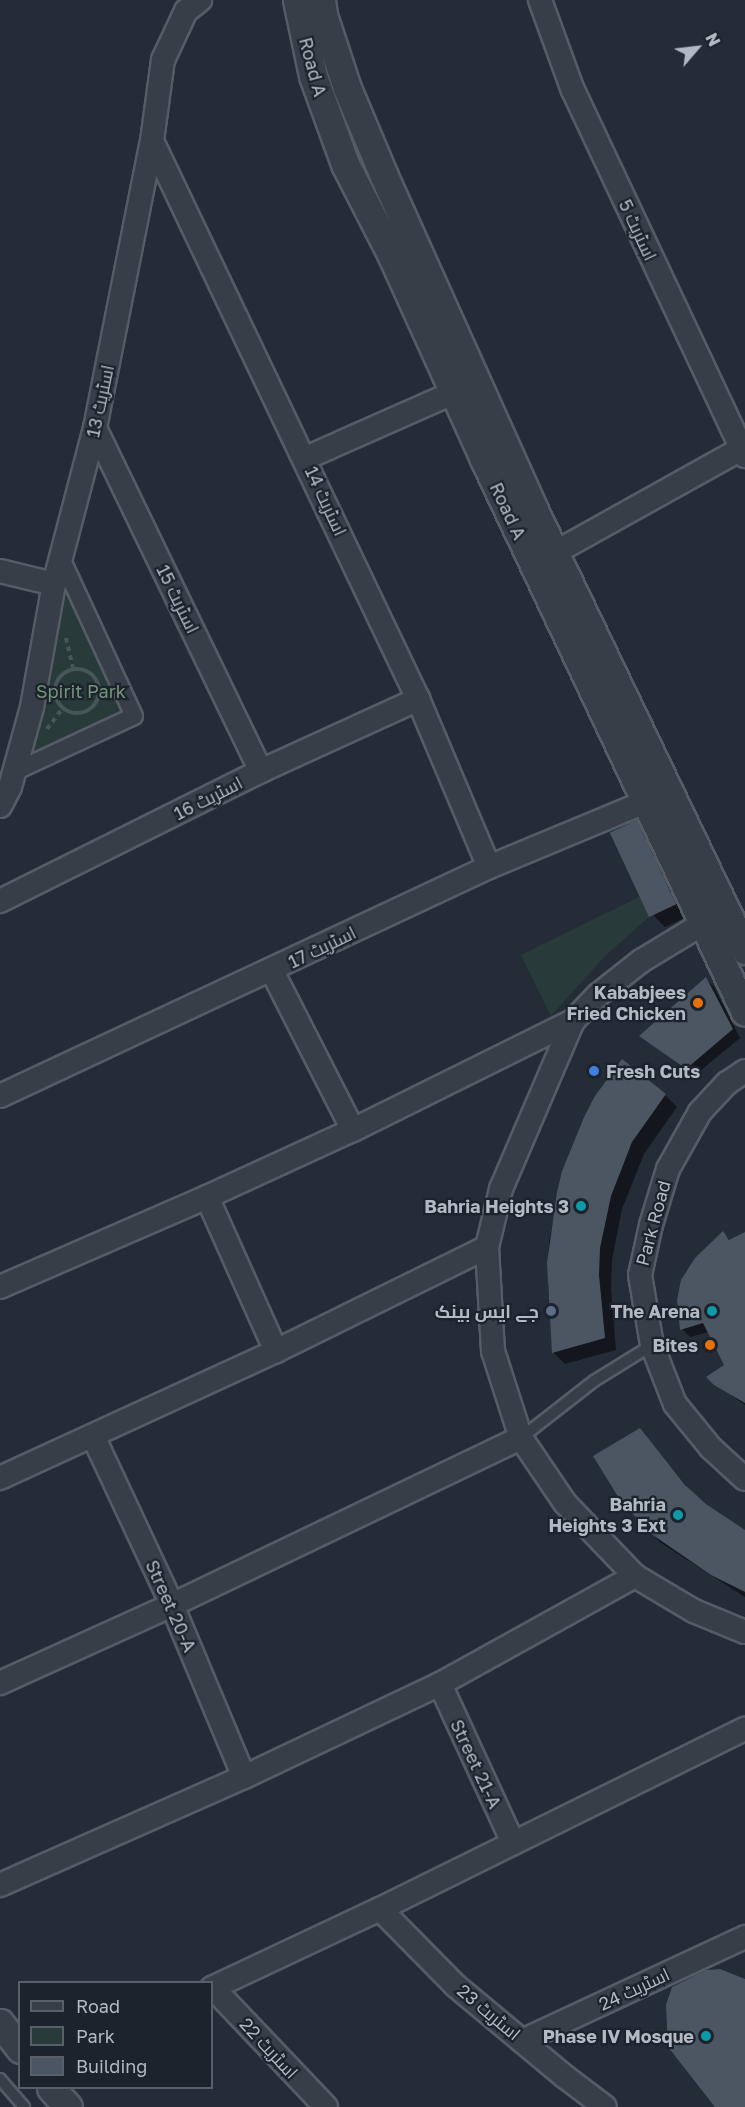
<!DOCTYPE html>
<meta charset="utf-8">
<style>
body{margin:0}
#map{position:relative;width:745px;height:2107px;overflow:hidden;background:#242c37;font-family:"Golos Text",Cairo,sans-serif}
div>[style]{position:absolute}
.green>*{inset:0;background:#293a3a}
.shadow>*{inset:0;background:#0007}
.stream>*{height:6px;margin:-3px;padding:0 3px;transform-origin:3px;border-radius:3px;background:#3b4a5e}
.building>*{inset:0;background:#4c5662;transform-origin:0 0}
.path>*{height:4px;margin-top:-2px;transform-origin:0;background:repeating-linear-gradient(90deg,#475759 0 4.5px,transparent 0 9px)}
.path>.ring{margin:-2px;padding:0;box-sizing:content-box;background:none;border:4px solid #475759;border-radius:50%}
.roads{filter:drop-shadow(2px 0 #555c65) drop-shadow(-2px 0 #555c65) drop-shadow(0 2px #555c65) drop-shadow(0 -2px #555c65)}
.service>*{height:10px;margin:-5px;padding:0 5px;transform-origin:5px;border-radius:5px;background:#373e47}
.pedestrian>*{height:16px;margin:-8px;padding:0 8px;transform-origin:8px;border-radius:8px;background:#373e47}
.minor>*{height:22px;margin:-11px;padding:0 11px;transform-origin:11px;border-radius:11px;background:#373e47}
.tertiary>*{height:27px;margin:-13.5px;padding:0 13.5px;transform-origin:13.5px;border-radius:13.5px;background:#373e47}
.dots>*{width:16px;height:16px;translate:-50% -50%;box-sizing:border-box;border:3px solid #1c232c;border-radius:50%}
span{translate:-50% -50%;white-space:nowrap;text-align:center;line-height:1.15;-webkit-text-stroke:4.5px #1c232c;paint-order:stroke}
.street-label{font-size:18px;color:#b2b9c3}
.park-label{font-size:18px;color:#73967b}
.poi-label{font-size:18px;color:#b2b9c3;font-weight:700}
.right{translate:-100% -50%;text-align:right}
.left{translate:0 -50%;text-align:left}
.legend{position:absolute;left:18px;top:1981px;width:195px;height:108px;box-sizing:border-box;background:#1c232c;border:2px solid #585f68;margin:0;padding:8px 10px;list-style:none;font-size:18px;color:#b2b9c3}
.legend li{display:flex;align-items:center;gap:12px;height:30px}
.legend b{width:30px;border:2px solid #585f68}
.north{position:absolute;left:667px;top:18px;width:60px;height:60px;-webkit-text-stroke:4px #1c232c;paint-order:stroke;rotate:62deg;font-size:16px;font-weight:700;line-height:24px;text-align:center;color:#b2b9c3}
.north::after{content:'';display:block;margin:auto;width:21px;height:27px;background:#b2b9c3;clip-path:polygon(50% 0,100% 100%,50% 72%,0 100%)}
</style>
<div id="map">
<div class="green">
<i style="clip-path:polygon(64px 564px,132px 710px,29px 762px)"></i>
<i style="clip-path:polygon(641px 896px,650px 916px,605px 956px,551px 1016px,521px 955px)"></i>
</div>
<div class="shadow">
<i style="clip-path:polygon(637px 822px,649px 834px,688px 916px,665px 927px,653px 915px)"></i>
<i style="clip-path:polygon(706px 979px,714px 987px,740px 1038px,694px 1076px,641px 1036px)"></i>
<i style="clip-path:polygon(665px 1095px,677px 1107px,644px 1154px,622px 1209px,612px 1260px,611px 1288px,616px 1350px,565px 1364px,553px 1352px,548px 1287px,549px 1241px,564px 1171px)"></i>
<i style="clip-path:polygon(723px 1233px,731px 1241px,745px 1235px,745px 1405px,716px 1384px,725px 1365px,709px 1332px,690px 1337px,682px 1329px,679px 1301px)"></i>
<i style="clip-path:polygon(640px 1430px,694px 1495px,745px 1532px,745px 1597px,661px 1543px,648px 1530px)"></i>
</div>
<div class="stream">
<i style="left:328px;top:72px;width:32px;rotate:76deg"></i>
</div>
<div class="building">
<i style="left:637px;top:820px;width:93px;height:30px;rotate:65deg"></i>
<i style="clip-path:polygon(706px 977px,733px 1029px,686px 1069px,639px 1036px)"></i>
<i style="clip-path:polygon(622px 1059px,666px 1094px,632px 1142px,611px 1196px,600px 1248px,599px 1275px,605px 1338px,552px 1353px,547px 1263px,557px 1192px,562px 1171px,585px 1115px,595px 1096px)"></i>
<i style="clip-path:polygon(723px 1231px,729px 1240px,745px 1232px,745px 1403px,714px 1385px,706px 1377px,724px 1365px,703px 1323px,680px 1330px,677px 1300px,681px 1280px,695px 1258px)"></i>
<i style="clip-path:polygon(640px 1428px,685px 1485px,706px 1504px,745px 1530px,745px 1592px,711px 1575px,647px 1531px,617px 1495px,593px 1456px)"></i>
<i style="clip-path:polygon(720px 1969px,745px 1979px,745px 2107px,715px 2107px,668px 2047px,666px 2005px,672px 1987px,706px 1970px)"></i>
</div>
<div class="path">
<i style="left:66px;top:638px;width:32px;rotate:77deg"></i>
<i class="ring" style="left:55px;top:669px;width:40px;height:40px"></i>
<i style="left:47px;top:729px;width:26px;rotate:-53deg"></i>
</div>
<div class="roads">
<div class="service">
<i style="left:521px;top:1438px;width:93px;rotate:-38deg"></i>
<i style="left:594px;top:1381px;width:68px;rotate:-31.8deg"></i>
<i style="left:0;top:2079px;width:37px;rotate:49deg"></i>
</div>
<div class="pedestrian">
<i style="left:14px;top:772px;width:132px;rotate:-25deg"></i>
<i style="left:134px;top:716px;width:174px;rotate:-114.8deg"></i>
</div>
<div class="minor">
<i style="left:540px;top:0;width:94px;rotate:70deg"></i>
<i style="left:572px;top:88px;width:407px;rotate:64.8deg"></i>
<i style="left:152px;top:141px;width:618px;rotate:64.51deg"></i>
<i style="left:418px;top:699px;width:182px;rotate:67.1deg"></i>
<i style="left:95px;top:428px;width:381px;rotate:64.2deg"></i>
<i style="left:306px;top:458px;width:163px;rotate:-23.9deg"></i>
<i style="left:556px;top:552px;width:212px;rotate:-29.1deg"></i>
<i style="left:0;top:571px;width:56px;rotate:13.5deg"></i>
<i style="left:0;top:806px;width:21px;rotate:-62deg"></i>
<i style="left:10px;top:787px;width:83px;rotate:-74.6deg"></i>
<i style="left:32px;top:707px;width:125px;rotate:-79.9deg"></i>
<i style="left:54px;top:584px;width:161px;rotate:-75.3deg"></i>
<i style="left:95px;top:428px;width:293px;rotate:-78.8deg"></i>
<i style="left:152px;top:141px;width:82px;rotate:-82.3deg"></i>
<i style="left:163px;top:60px;width:54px;rotate:-64.9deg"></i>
<i style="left:186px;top:11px;width:18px;rotate:-38deg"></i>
<i style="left:0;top:901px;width:292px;rotate:-26.5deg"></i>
<i style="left:261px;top:771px;width:173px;rotate:-24.6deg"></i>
<i style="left:717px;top:915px;width:89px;rotate:148.8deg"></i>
<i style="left:641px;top:961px;width:53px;rotate:141.8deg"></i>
<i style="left:599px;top:994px;width:37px;rotate:134deg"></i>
<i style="left:573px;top:1021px;width:183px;rotate:113.2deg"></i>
<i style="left:501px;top:1189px;width:60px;rotate:103.6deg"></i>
<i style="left:487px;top:1247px;width:104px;rotate:86.7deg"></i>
<i style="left:493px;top:1351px;width:91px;rotate:72.2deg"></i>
<i style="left:521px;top:1438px;width:78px;rotate:55.9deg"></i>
<i style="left:565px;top:1503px;width:101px;rotate:46.2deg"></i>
<i style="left:635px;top:1576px;width:69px;rotate:30.7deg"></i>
<i style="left:694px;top:1611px;width:55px;rotate:22.4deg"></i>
<i style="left:272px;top:971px;width:178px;rotate:63deg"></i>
<i style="left:745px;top:1071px;width:22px;rotate:146deg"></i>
<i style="left:727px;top:1083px;width:40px;rotate:133deg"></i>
<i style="left:700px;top:1112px;width:65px;rotate:119.3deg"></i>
<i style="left:668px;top:1169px;width:59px;rotate:106.9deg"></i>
<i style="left:651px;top:1225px;width:51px;rotate:102.4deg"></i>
<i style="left:640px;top:1275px;width:71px;rotate:80.3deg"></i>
<i style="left:652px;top:1345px;width:63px;rotate:68.7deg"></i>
<i style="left:675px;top:1404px;width:57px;rotate:50.7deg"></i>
<i style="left:711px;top:1448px;width:46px;rotate:42.4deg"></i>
<i style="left:0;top:1096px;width:540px;rotate:-25.09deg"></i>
<i style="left:489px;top:867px;width:169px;rotate:-22.6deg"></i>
<i style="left:207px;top:1197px;width:169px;rotate:65.9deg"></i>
<i style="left:0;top:1287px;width:226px;rotate:-23.5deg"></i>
<i style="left:207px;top:1197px;width:161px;rotate:-24.7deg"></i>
<i style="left:353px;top:1130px;width:246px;rotate:-26.4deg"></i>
<i style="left:93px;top:1436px;width:187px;rotate:64.9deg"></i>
<i style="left:172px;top:1605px;width:186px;rotate:67.3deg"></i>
<i style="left:0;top:1478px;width:304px;rotate:-24.7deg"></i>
<i style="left:276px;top:1351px;width:235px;rotate:-26.2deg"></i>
<i style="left:0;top:1683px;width:189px;rotate:-24.4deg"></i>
<i style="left:172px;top:1605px;width:387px;rotate:-25.6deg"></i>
<i style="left:440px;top:1684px;width:175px;rotate:65.3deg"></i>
<i style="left:0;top:1885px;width:267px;rotate:-23.9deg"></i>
<i style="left:244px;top:1777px;width:217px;rotate:-25.4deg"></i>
<i style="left:440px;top:1684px;width:223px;rotate:-29deg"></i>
<i style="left:380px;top:1909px;width:108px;rotate:45.4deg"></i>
<i style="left:456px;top:1986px;width:141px;rotate:39.8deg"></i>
<i style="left:564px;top:2076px;width:51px;rotate:37.1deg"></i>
<i style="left:212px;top:1988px;width:186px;rotate:-25.2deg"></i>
<i style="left:380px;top:1909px;width:407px;rotate:-26.3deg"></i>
<i style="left:213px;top:1988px;width:164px;rotate:46.5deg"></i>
<i style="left:522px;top:2041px;width:246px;rotate:-25deg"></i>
</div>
<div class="tertiary">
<i style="left:297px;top:0;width:78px;rotate:78.1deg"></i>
<i style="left:313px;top:76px;width:94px;rotate:70deg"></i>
<i style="left:345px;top:164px;width:103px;rotate:62.9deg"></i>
<i style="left:392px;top:256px;width:223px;rotate:65.6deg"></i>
<i style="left:484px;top:459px;width:611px;rotate:64.73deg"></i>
<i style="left:321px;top:0;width:15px;rotate:82deg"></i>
<i style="left:323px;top:15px;width:77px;rotate:71.8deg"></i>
<i style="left:347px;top:88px;width:95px;rotate:67.2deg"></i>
<i style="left:384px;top:176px;width:366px;rotate:65.8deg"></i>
<i style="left:534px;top:510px;width:488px;rotate:64.4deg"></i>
<i style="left:0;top:2023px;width:33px;rotate:52deg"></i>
<i style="left:51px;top:2088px;width:25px;rotate:48deg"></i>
</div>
</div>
<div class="dots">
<i style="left:698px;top:1003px;background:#e8710a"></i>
<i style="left:594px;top:1071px;background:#3f7fe0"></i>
<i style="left:581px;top:1206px;background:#0f9aa8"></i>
<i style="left:551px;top:1311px;background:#5c6f8a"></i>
<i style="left:712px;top:1311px;background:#0f9aa8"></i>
<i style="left:710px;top:1345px;background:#e8710a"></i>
<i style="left:678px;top:1515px;background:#0f9aa8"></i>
<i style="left:706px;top:2036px;background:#0f9aa8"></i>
</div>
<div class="street-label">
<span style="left:313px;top:67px;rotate:75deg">Road A</span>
<span style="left:638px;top:230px;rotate:65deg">اسٹریٹ 5</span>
<span style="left:100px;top:401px;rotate:-78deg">اسٹریٹ 13</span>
<span style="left:326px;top:501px;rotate:65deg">اسٹریٹ 14</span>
<span style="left:508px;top:511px;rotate:65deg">Road A</span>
<span style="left:178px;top:599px;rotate:64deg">اسٹریٹ 15</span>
<span style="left:208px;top:798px;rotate:-27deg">اسٹریٹ 16</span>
<span style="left:322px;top:947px;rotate:-26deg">اسٹریٹ 17</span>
<span style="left:653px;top:1223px;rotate:-75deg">Park Road</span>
<span style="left:171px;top:1606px;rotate:66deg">Street 20-A</span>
<span style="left:476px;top:1764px;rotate:65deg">Street 21-A</span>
<span style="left:634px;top:1989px;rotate:-25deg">اسٹریٹ 24</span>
<span style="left:489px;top:2012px;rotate:40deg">اسٹریٹ 23</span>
<span style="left:269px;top:2048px;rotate:47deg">اسٹریٹ 22</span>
</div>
<div class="park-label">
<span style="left:81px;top:691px">Spirit Park</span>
</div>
<div class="poi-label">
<span class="right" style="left:686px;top:1003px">Kababjees<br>Fried Chicken</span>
<span class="left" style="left:606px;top:1071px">Fresh Cuts</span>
<span class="right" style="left:569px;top:1206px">Bahria Heights 3</span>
<span class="right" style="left:539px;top:1311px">جے ایس بینک</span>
<span class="right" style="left:700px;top:1311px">The Arena</span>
<span class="right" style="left:698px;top:1345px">Bites</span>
<span class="right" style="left:666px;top:1515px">Bahria<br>Heights 3 Ext</span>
<span class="right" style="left:694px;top:2036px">Phase IV Mosque</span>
</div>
<ul class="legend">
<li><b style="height:8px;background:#373e47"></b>Road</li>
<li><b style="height:16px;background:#293a3a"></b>Park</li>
<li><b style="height:16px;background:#4c5662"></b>Building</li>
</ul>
<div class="north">N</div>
</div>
